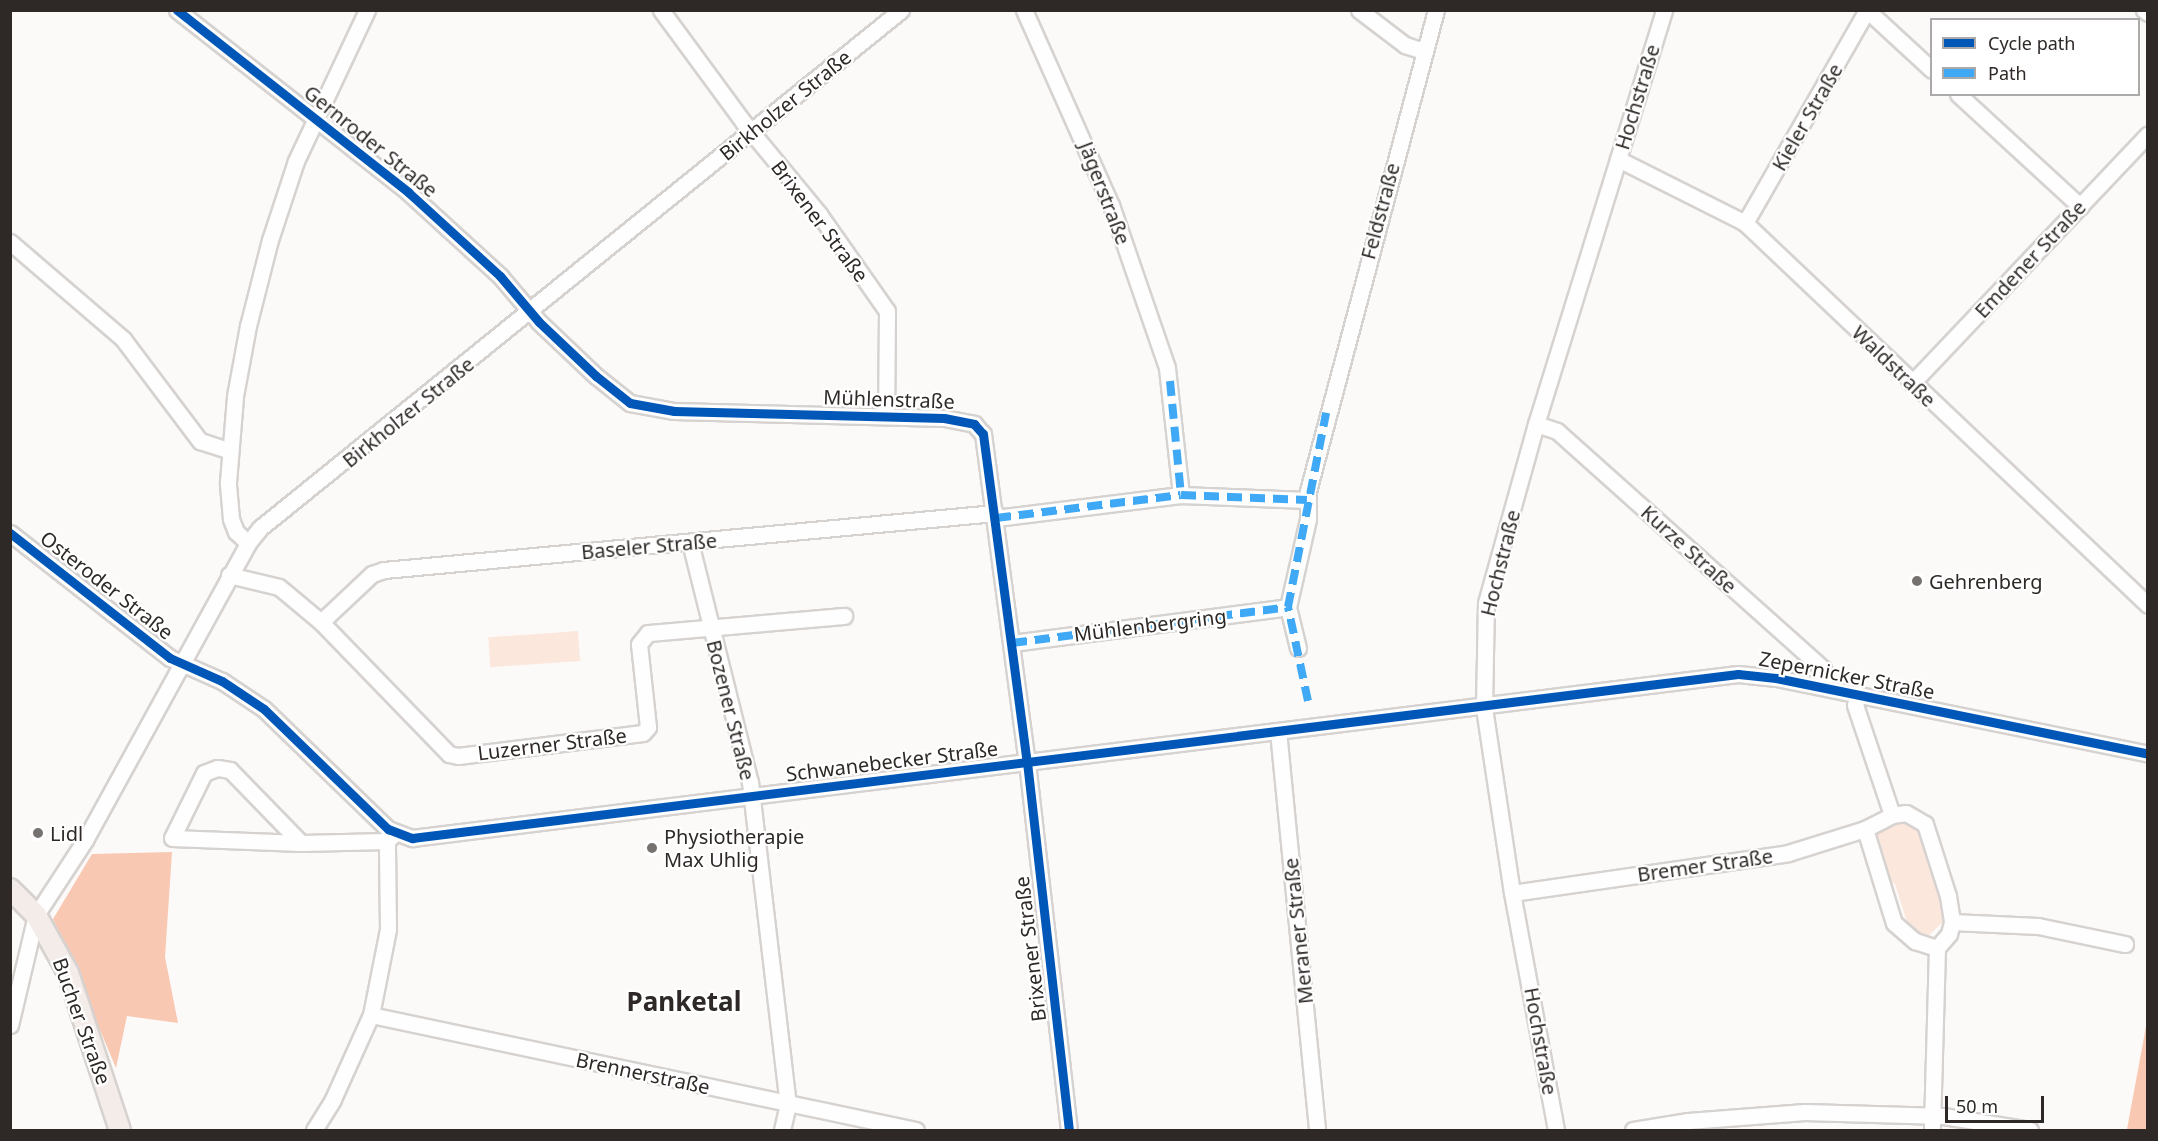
<!DOCTYPE html>
<meta charset="utf-8">
<style>
body{margin:0}
#map{position:relative;width:2158px;height:1141px;overflow:hidden;background:#fcfaf8;font-family:"Noto Sans",sans-serif}
div>[style]{position:absolute}
.green>*{inset:0;background:#fce7dd;transform-origin:0 0}
.forest>*{inset:0;background:#f9c8b2}
.roads{filter:drop-shadow(2px 0 #d6d2d0) drop-shadow(-2px 0 #d6d2d0) drop-shadow(0 2px #d6d2d0) drop-shadow(0 -2px #d6d2d0)}
.minor>*{height:15px;margin:-7.5px;padding:0 7.5px;transform-origin:7.5px;border-radius:7.5px;background:#fffefe}
.major>*{height:20px;margin:-10px;padding:0 10px;transform-origin:10px;border-radius:10px;background:#f4ece8}
.quiet>*{height:8px;margin-top:-4px;transform-origin:0;background:repeating-linear-gradient(90deg,#3fa9f5 0 15px,transparent 0 23px)}
.cycleway>*{height:9px;margin:-4.5px;padding:0 4.5px;transform-origin:4.5px;border-radius:4.5px;background:#0057b8}
.dots>*{width:16px;height:16px;translate:-50% -50%;box-sizing:border-box;border:3px solid #fff;border-radius:50%}
span{translate:-50% -50%;white-space:nowrap;text-align:center;line-height:1.15;-webkit-text-stroke:4.5px #fff;paint-order:stroke}
.street-label{font-size:20px;color:#2e2927}
.poi-label{font-size:20px;color:#2e2927}
.left{translate:0 -50%;text-align:left}
.district-label{font-size:26px;color:#2e2927;font-weight:700}
.frame{position:absolute;inset:0;border:12px solid #2e2927;pointer-events:none}
.legend{position:absolute;left:1930px;top:18px;width:210px;height:78px;box-sizing:border-box;background:#fff;border:2px solid #aba9a9;margin:0;padding:8px 10px;list-style:none;font-size:18px;color:#2e2927}
.legend li{display:flex;align-items:center;gap:12px;height:30px}
.legend b{width:30px;border:2px solid #aba9a9}
.scale{position:absolute;left:1945px;top:1096px;width:99px;height:27px;box-sizing:border-box;border:3px solid #2e2927;border-top:0;padding-left:8px;font-size:18px;line-height:21px;white-space:nowrap;color:#2e2927;-webkit-text-stroke:4px #fff;paint-order:stroke}
</style>
<div id="map">
<div class="green">
<i style="left:578px;top:631px;width:30px;height:90px;rotate:86deg"></i>
<i style="clip-path:polygon(1895px 822px,1913px 826px,1920px 833px,1942px 898px,1942px 923px,1929px 935px,1914px 932px,1908px 925px,1895px 884px,1886px 879px,1876px 844px,1878px 832px)"></i>
</div>
<div class="forest">
<i style="clip-path:polygon(172px 852px,165px 957px,178px 1023px,127px 1016px,116px 1068px,53px 919px,92px 854px)"></i>
<i style="clip-path:polygon(2147px 1021px,2147px 1130px,2127px 1130px,2127px 1129px)"></i>
</div>
<div class="roads">
<div class="minor">
<i style="left:177px;top:10px;width:294px;rotate:38.2deg"></i>
<i style="left:408px;top:192px;width:125px;rotate:42.4deg"></i>
<i style="left:500px;top:276px;width:60px;rotate:49.7deg"></i>
<i style="left:539px;top:322px;width:79px;rotate:43.5deg"></i>
<i style="left:596px;top:376px;width:43px;rotate:38.5deg"></i>
<i style="left:630px;top:403px;width:45px;rotate:10.3deg"></i>
<i style="left:674px;top:411px;width:270px;rotate:1.5deg"></i>
<i style="left:944px;top:418px;width:31px;rotate:11deg"></i>
<i style="left:974px;top:424px;width:13px;rotate:48deg"></i>
<i style="left:983px;top:434px;width:331px;rotate:82.4deg"></i>
<i style="left:1027px;top:762px;width:370px;rotate:83.5deg"></i>
<i style="left:661px;top:10px;width:140px;rotate:53.7deg"></i>
<i style="left:744px;top:123px;width:118px;rotate:50.5deg"></i>
<i style="left:819px;top:214px;width:118px;rotate:55deg"></i>
<i style="left:887px;top:311px;width:105px;rotate:90.5deg"></i>
<i style="left:1024px;top:10px;width:214px;rotate:66deg"></i>
<i style="left:1111px;top:205px;width:172px;rotate:71deg"></i>
<i style="left:1167px;top:368px;width:128px;rotate:83.7deg"></i>
<i style="left:1359px;top:10px;width:58px;rotate:37.3deg"></i>
<i style="left:1405px;top:45px;width:19px;rotate:18deg"></i>
<i style="left:1867px;top:10px;width:88px;rotate:42.7deg"></i>
<i style="left:2144px;top:10px;width:5px;rotate:37deg"></i>
<i style="left:1958px;top:94px;width:166px;rotate:42.6deg"></i>
<i style="left:1618px;top:159px;width:142px;rotate:26.7deg"></i>
<i style="left:1745px;top:223px;width:555px;rotate:43.47deg"></i>
<i style="left:1745px;top:223px;width:245px;rotate:-60.2deg"></i>
<i style="left:10px;top:242px;width:149px;rotate:40.6deg"></i>
<i style="left:123px;top:339px;width:128px;rotate:53deg"></i>
<i style="left:200px;top:441px;width:32px;rotate:18deg"></i>
<i style="left:1912px;top:383px;width:343px;rotate:-46.5deg"></i>
<i style="left:1536px;top:424px;width:22px;rotate:18deg"></i>
<i style="left:1557px;top:431px;width:357px;rotate:41.8deg"></i>
<i style="left:1823px;top:669px;width:18px;rotate:84deg"></i>
<i style="left:996px;top:518px;width:186px;rotate:-7.1deg"></i>
<i style="left:1181px;top:495px;width:126px;rotate:2.3deg"></i>
<i style="left:10px;top:533px;width:203px;rotate:38deg"></i>
<i style="left:170px;top:658px;width:57px;rotate:23.9deg"></i>
<i style="left:222px;top:681px;width:50px;rotate:33.7deg"></i>
<i style="left:264px;top:709px;width:173px;rotate:44.1deg"></i>
<i style="left:388px;top:829px;width:26px;rotate:21deg"></i>
<i style="left:412px;top:838px;width:1336px;rotate:-7.05deg"></i>
<i style="left:1738px;top:674px;width:38px;rotate:6deg"></i>
<i style="left:1776px;top:678px;width:380px;rotate:11.5deg"></i>
<i style="left:690px;top:542px;width:247px;rotate:76deg"></i>
<i style="left:750px;top:782px;width:324px;rotate:83.3deg"></i>
<i style="left:788px;top:1104px;width:27px;rotate:103deg"></i>
<i style="left:248px;top:543px;width:16px;rotate:-137deg"></i>
<i style="left:236px;top:532px;width:14px;rotate:-111deg"></i>
<i style="left:231px;top:519px;width:37px;rotate:-95deg"></i>
<i style="left:228px;top:482px;width:86px;rotate:-85.3deg"></i>
<i style="left:235px;top:396px;width:71px;rotate:-79.5deg"></i>
<i style="left:248px;top:326px;width:89px;rotate:-75.7deg"></i>
<i style="left:270px;top:240px;width:83px;rotate:-71.8deg"></i>
<i style="left:296px;top:161px;width:167px;rotate:-64.8deg"></i>
<i style="left:229px;top:575px;width:51px;rotate:13.5deg"></i>
<i style="left:279px;top:587px;width:55px;rotate:39.8deg"></i>
<i style="left:321px;top:622px;width:184px;rotate:45.9deg"></i>
<i style="left:449px;top:754px;width:9px;rotate:13deg"></i>
<i style="left:458px;top:756px;width:186px;rotate:-7.1deg"></i>
<i style="left:643px;top:733px;width:8px;rotate:-50deg"></i>
<i style="left:648px;top:727px;width:83px;rotate:-96.2deg"></i>
<i style="left:639px;top:644px;width:14px;rotate:-51deg"></i>
<i style="left:648px;top:633px;width:197px;rotate:-5deg"></i>
<i style="left:321px;top:622px;width:70px;rotate:-43.3deg"></i>
<i style="left:372px;top:574px;width:13px;rotate:-18deg"></i>
<i style="left:384px;top:570px;width:614px;rotate:-5.33deg"></i>
<i style="left:1012px;top:643px;width:278px;rotate:-7.4deg"></i>
<i style="left:1298px;top:648px;width:42px;rotate:-103.7deg"></i>
<i style="left:1288px;top:607px;width:90px;rotate:-77.2deg"></i>
<i style="left:1308px;top:519px;width:28px;rotate:-90deg"></i>
<i style="left:1308px;top:491px;width:498px;rotate:-75.1deg"></i>
<i style="left:1858px;top:694px;width:11px;rotate:105deg"></i>
<i style="left:1855px;top:705px;width:116px;rotate:71.4deg"></i>
<i style="left:1892px;top:815px;width:14px;rotate:-8deg"></i>
<i style="left:1906px;top:813px;width:22px;rotate:30deg"></i>
<i style="left:1925px;top:824px;width:76px;rotate:72.3deg"></i>
<i style="left:1948px;top:896px;width:26px;rotate:81deg"></i>
<i style="left:1952px;top:922px;width:12px;rotate:104deg"></i>
<i style="left:1949px;top:934px;width:18px;rotate:131deg"></i>
<i style="left:1937px;top:948px;width:182px;rotate:91.6deg"></i>
<i style="left:1278px;top:731px;width:401px;rotate:84.4deg"></i>
<i style="left:1865px;top:829px;width:98px;rotate:72.9deg"></i>
<i style="left:1894px;top:923px;width:28px;rotate:41deg"></i>
<i style="left:1915px;top:941px;width:23px;rotate:18deg"></i>
<i style="left:301px;top:843px;width:102px;rotate:-134.2deg"></i>
<i style="left:230px;top:770px;width:13px;rotate:-171deg"></i>
<i style="left:217px;top:768px;width:14px;rotate:159deg"></i>
<i style="left:204px;top:773px;width:72px;rotate:116.2deg"></i>
<i style="left:172px;top:838px;width:129px;rotate:2.2deg"></i>
<i style="left:301px;top:843px;width:86px;rotate:-1.3deg"></i>
<i style="left:387px;top:841px;width:10px;rotate:-45deg"></i>
<i style="left:1512px;top:893px;width:279px;rotate:-8.2deg"></i>
<i style="left:1788px;top:853px;width:81px;rotate:-17.3deg"></i>
<i style="left:1865px;top:829px;width:30px;rotate:-27deg"></i>
<i style="left:1952px;top:922px;width:86px;rotate:2.7deg"></i>
<i style="left:2038px;top:926px;width:89px;rotate:11.7deg"></i>
<i style="left:371px;top:1015px;width:557px;rotate:11.92deg"></i>
<i style="left:10px;top:1025px;width:113px;rotate:-76.7deg"></i>
<i style="left:36px;top:915px;width:90px;rotate:-56.8deg"></i>
<i style="left:85px;top:840px;width:339px;rotate:-61.2deg"></i>
<i style="left:248px;top:543px;width:19px;rotate:-51deg"></i>
<i style="left:260px;top:528px;width:824px;rotate:-38.94deg"></i>
<i style="left:314px;top:1130px;width:36px;rotate:-58deg"></i>
<i style="left:333px;top:1099px;width:92px;rotate:-65.7deg"></i>
<i style="left:371px;top:1015px;width:88px;rotate:-78.8deg"></i>
<i style="left:388px;top:929px;width:88px;rotate:-90.7deg"></i>
<i style="left:1556px;top:1130px;width:241px;rotate:-100.5deg"></i>
<i style="left:1512px;top:893px;width:188px;rotate:-98.6deg"></i>
<i style="left:1484px;top:707px;width:104px;rotate:-88.9deg"></i>
<i style="left:1486px;top:603px;width:186px;rotate:-74.4deg"></i>
<i style="left:1536px;top:424px;width:433px;rotate:-72.8deg"></i>
<i style="left:1633px;top:1130px;width:56px;rotate:-9.3deg"></i>
<i style="left:1688px;top:1121px;width:117px;rotate:-4.4deg"></i>
<i style="left:1805px;top:1112px;width:138px;rotate:1.7deg"></i>
<i style="left:1943px;top:1116px;width:88px;rotate:9.1deg"></i>
</div>
<div class="major">
<i style="left:10px;top:889px;width:37px;rotate:45deg"></i>
<i style="left:36px;top:915px;width:66px;rotate:61.1deg"></i>
<i style="left:68px;top:973px;width:165px;rotate:71.7deg"></i>
</div>
</div>
<div class="quiet">
<i style="left:1170px;top:381px;width:115px;rotate:84.5deg"></i>
<i style="left:996px;top:518px;width:186px;rotate:-7.1deg"></i>
<i style="left:1181px;top:495px;width:126px;rotate:2.3deg"></i>
<i style="left:1012px;top:643px;width:278px;rotate:-7.4deg"></i>
<i style="left:1308px;top:701px;width:96px;rotate:-102deg"></i>
<i style="left:1288px;top:607px;width:198px;rotate:-78.9deg"></i>
</div>
<div class="cycleway">
<i style="left:177px;top:10px;width:294px;rotate:38.2deg"></i>
<i style="left:408px;top:192px;width:125px;rotate:42.4deg"></i>
<i style="left:500px;top:276px;width:60px;rotate:49.7deg"></i>
<i style="left:539px;top:322px;width:79px;rotate:43.5deg"></i>
<i style="left:596px;top:376px;width:43px;rotate:38.5deg"></i>
<i style="left:630px;top:403px;width:45px;rotate:10.3deg"></i>
<i style="left:674px;top:411px;width:270px;rotate:1.5deg"></i>
<i style="left:944px;top:418px;width:31px;rotate:11deg"></i>
<i style="left:974px;top:424px;width:13px;rotate:48deg"></i>
<i style="left:983px;top:434px;width:331px;rotate:82.4deg"></i>
<i style="left:1027px;top:762px;width:370px;rotate:83.5deg"></i>
<i style="left:10px;top:533px;width:203px;rotate:38deg"></i>
<i style="left:170px;top:658px;width:57px;rotate:23.9deg"></i>
<i style="left:222px;top:681px;width:50px;rotate:33.7deg"></i>
<i style="left:264px;top:709px;width:173px;rotate:44.1deg"></i>
<i style="left:388px;top:829px;width:26px;rotate:21deg"></i>
<i style="left:412px;top:838px;width:1336px;rotate:-7.05deg"></i>
<i style="left:1738px;top:674px;width:38px;rotate:6deg"></i>
<i style="left:1776px;top:678px;width:380px;rotate:11.5deg"></i>
</div>
<div class="dots">
<i style="left:1917px;top:581px;background:#767270"></i>
<i style="left:38px;top:833px;background:#767270"></i>
<i style="left:652px;top:848px;background:#767270"></i>
</div>
<div class="street-label">
<span style="left:1637px;top:97px;rotate:-73deg">Hochstraße</span>
<span style="left:785px;top:105px;rotate:-39deg">Birkholzer Straße</span>
<span style="left:1807px;top:117px;rotate:-60deg">Kieler Straße</span>
<span style="left:371px;top:141px;rotate:39deg">Gernroder Straße</span>
<span style="left:1105px;top:193px;rotate:69deg">Jägerstraße</span>
<span style="left:1380px;top:211px;rotate:-75deg">Feldstraße</span>
<span style="left:820px;top:221px;rotate:53deg">Brixener Straße</span>
<span style="left:2030px;top:259px;rotate:-47deg">Emdener Straße</span>
<span style="left:1894px;top:366px;rotate:44deg">Waldstraße</span>
<span style="left:889px;top:399px;rotate:2deg">Mühlenstraße</span>
<span style="left:408px;top:412px;rotate:-39deg">Birkholzer Straße</span>
<span style="left:649px;top:546px;rotate:-5deg">Baseler Straße</span>
<span style="left:1689px;top:549px;rotate:42deg">Kurze Straße</span>
<span style="left:1500px;top:563px;rotate:-76deg">Hochstraße</span>
<span style="left:107px;top:585px;rotate:38deg">Osteroder Straße</span>
<span style="left:1150px;top:625px;rotate:-7deg">Mühlenbergring</span>
<span style="left:1847px;top:675px;rotate:11deg">Zepernicker Straße</span>
<span style="left:731px;top:710px;rotate:76deg">Bozener Straße</span>
<span style="left:552px;top:744px;rotate:-7deg">Luzerner Straße</span>
<span style="left:892px;top:761px;rotate:-7deg">Schwanebecker Straße</span>
<span style="left:1705px;top:865px;rotate:-8deg">Bremer Straße</span>
<span style="left:1298px;top:931px;rotate:-96deg">Meraner Straße</span>
<span style="left:1030px;top:949px;rotate:-97deg">Brixener Straße</span>
<span style="left:82px;top:1021px;rotate:70deg">Bucher Straße</span>
<span style="left:1541px;top:1041px;rotate:80deg">Hochstraße</span>
<span style="left:643px;top:1073px;rotate:12deg">Brennerstraße</span>
</div>
<div class="poi-label">
<span class="left" style="left:1929px;top:581px">Gehrenberg</span>
<span class="left" style="left:50px;top:833px">Lidl</span>
<span class="left" style="left:664px;top:848px">Physiotherapie<br>Max Uhlig</span>
</div>
<div class="district-label">
<span style="left:684px;top:1002px">Panketal</span>
</div>
<div class="frame"></div>
<ul class="legend">
<li><b style="height:8px;background:#0057b8"></b>Cycle path</li>
<li><b style="height:8px;background:#3fa9f5"></b>Path</li>
</ul>
<div class="scale">50 m</div>
</div>
